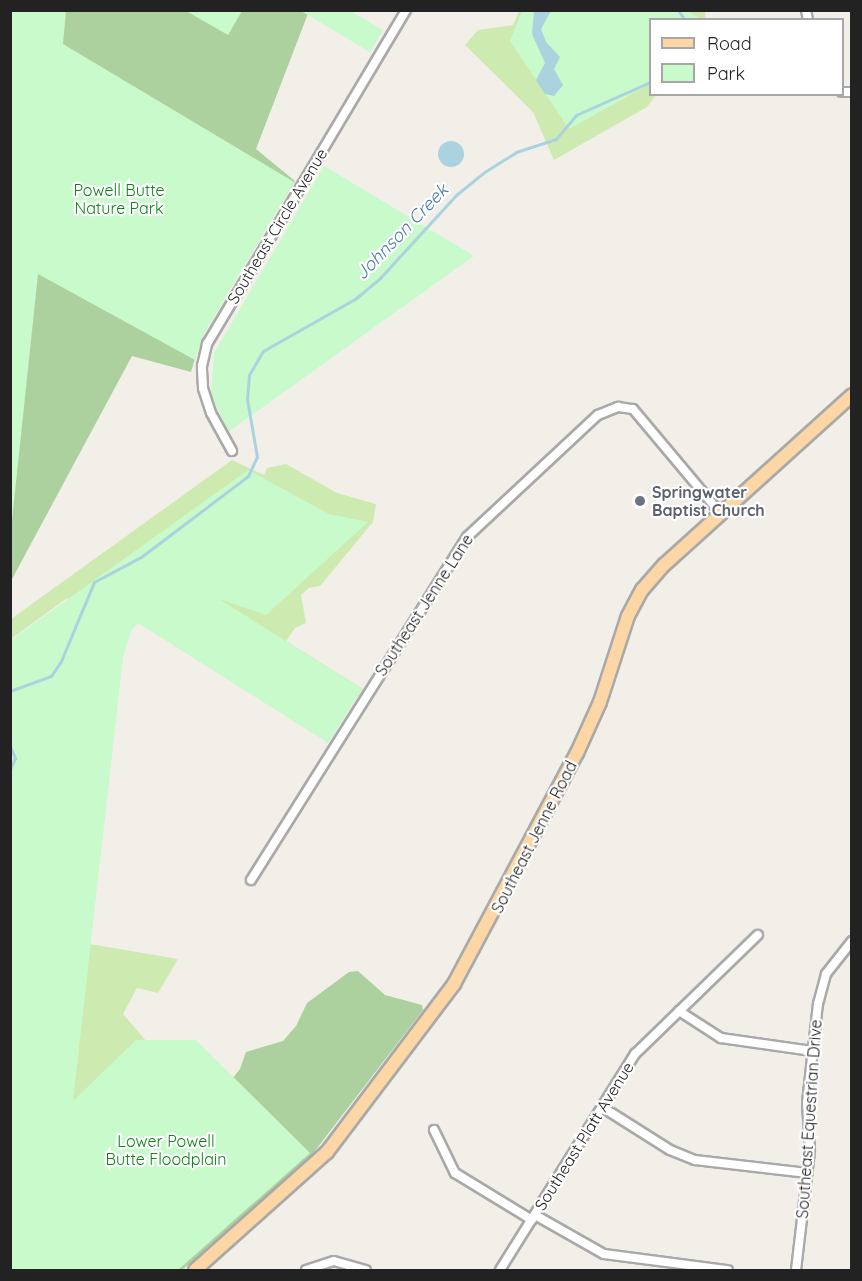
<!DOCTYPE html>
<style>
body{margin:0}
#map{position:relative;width:862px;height:1281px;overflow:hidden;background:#f2efe9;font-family:Quicksand,sans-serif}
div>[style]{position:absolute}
.grass>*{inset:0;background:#cdebb0}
.forest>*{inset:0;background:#add19e}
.park>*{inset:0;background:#c8facc}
.water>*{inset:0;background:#aad3df}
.round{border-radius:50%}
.stream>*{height:3px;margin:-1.5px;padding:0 1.5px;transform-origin:1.5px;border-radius:1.5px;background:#aad3df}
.roads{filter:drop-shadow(2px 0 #a9a9a9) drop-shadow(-2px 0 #a9a9a9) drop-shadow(0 2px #a9a9a9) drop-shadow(0 -2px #a9a9a9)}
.minor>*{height:8px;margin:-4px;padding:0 4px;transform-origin:4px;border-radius:4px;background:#fff}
.primary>*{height:12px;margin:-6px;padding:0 6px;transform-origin:6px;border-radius:6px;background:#fcd6a4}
.dots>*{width:16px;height:16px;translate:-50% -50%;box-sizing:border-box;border:3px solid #fff;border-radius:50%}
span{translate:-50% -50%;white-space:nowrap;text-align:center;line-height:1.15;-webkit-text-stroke:4.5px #fff;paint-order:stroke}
.park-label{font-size:16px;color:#0c8416}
.street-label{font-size:16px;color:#222}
.worship-label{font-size:16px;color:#5b616d;font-weight:700}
.left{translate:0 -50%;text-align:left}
.water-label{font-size:18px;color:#4a7aab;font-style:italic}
.frame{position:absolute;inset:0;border:12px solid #222;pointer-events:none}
.legend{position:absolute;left:649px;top:18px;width:195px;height:78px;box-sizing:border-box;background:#fff;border:2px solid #a7a7a7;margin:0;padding:8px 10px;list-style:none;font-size:18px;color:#222}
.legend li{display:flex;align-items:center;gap:12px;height:30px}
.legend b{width:30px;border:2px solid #a7a7a7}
</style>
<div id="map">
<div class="grass">
<i style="clip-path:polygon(705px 10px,706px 19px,650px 20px,650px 94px,656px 95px,647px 107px,554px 160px,533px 112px,465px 45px,478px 30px,513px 25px,519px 11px)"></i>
<i style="clip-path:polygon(232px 460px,264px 475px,267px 468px,286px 464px,337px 493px,376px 504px,373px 522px,320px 586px,309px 588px,301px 595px,306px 623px,295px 628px,286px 641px,363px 689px,330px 736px,135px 620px,124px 645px,90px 944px,178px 959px,158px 993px,137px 988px,123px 1014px,202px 1106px,32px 1237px,85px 612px,67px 598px,11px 639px,11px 619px)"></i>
</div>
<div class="forest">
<i style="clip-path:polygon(11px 11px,309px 11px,256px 149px,295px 181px,204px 329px,191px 372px,132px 356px,11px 581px)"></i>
<i style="clip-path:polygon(358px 971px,385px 995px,422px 1005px,423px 1010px,311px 1156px,182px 1270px,11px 1270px,10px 1030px,20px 1229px,227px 1085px,240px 1069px,246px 1052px,283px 1041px,296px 1026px,307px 1003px,349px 972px)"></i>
</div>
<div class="park">
<i style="clip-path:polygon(11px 10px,66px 11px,63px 44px,294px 182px,205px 332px,195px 360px,38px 274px,11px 530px)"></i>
<i style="clip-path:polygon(186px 11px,242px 10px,242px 11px,228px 35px)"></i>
<i style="clip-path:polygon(301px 11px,350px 11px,383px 30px,370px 52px)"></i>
<i style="clip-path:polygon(522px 11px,687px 11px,701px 19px,650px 20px,650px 84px,569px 129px,510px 41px)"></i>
<i style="clip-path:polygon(324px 166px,474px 256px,228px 432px,211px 394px,214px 353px)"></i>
<i style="clip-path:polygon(248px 470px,329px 514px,368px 522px,266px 615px,219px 599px,362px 689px,328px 743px,138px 623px,132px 629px,123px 657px,73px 1101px,136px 1040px,196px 1040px,310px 1153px,178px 1270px,11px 1270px,11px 640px)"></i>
</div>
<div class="water">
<i style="clip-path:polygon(534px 11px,551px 11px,541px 29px,546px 42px,560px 57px,554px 69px,563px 85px,554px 96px,545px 94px,536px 80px,545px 63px,532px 34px)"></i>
<i class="round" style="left:438px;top:141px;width:26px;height:26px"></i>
</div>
<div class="stream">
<i style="left:678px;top:10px;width:12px;rotate:55deg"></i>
<i style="left:10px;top:691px;width:44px;rotate:-20.1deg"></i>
<i style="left:51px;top:676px;width:18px;rotate:-56deg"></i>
<i style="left:61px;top:661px;width:86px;rotate:-67.3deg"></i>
<i style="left:94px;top:582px;width:53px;rotate:-28deg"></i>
<i style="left:141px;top:557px;width:134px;rotate:-37.1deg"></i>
<i style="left:248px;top:476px;width:21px;rotate:-65deg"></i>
<i style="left:257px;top:457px;width:59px;rotate:-99.8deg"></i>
<i style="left:247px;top:399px;width:24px;rotate:-85deg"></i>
<i style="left:249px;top:375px;width:28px;rotate:-60deg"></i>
<i style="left:263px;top:351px;width:106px;rotate:-29.5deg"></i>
<i style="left:355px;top:299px;width:33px;rotate:-40deg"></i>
<i style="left:380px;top:278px;width:113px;rotate:-47.5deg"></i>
<i style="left:456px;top:195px;width:38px;rotate:-39deg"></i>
<i style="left:486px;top:171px;width:36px;rotate:-32deg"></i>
<i style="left:516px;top:152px;width:42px;rotate:-18deg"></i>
<i style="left:556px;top:139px;width:31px;rotate:-50deg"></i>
<i style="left:576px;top:115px;width:81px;rotate:-24deg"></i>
<i style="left:10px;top:746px;width:13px;rotate:67deg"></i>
<i style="left:15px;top:758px;width:12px;rotate:114deg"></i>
</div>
<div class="roads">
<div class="minor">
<i style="left:806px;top:10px;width:10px;rotate:79deg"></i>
<i style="left:842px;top:92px;width:10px"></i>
<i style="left:232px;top:451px;width:43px;rotate:-118.9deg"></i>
<i style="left:211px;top:413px;width:26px;rotate:-108deg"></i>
<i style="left:203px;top:388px;width:22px;rotate:-93deg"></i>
<i style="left:202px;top:366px;width:23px;rotate:-77deg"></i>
<i style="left:207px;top:344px;width:389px;rotate:-59.2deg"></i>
<i style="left:251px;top:880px;width:405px;rotate:-57.8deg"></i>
<i style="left:467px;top:537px;width:179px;rotate:-43deg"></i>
<i style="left:598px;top:415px;width:22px;rotate:-22deg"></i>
<i style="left:618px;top:407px;width:15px;rotate:8deg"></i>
<i style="left:633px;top:409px;width:137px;rotate:50deg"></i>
<i style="left:679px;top:1011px;width:50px;rotate:32.7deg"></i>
<i style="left:721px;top:1038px;width:92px;rotate:8.1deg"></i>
<i style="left:602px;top:1107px;width:80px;rotate:32.3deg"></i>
<i style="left:670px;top:1150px;width:27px;rotate:22deg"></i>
<i style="left:695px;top:1160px;width:113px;rotate:6.6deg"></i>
<i style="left:434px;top:1130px;width:48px;rotate:64deg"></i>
<i style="left:455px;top:1173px;width:90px;rotate:31.4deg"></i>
<i style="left:535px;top:1215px;width:79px;rotate:29.5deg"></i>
<i style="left:604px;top:1254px;width:125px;rotate:7.4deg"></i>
<i style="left:306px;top:1270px;width:29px;rotate:-18deg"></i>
<i style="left:334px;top:1261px;width:33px;rotate:16deg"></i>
<i style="left:500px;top:1270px;width:255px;rotate:-58deg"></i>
<i style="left:635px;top:1054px;width:171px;rotate:-44.1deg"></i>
<i style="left:796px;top:1270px;width:121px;rotate:-83.3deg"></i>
<i style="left:810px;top:1150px;width:47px;rotate:-93.7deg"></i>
<i style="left:807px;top:1103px;width:100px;rotate:-83.7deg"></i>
<i style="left:818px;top:1004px;width:31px;rotate:-75deg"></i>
<i style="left:826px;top:974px;width:42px;rotate:-51.8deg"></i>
</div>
<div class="primary">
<i style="left:195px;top:1270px;width:177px;rotate:-41.8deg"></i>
<i style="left:327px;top:1152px;width:211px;rotate:-52.9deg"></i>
<i style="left:454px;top:984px;width:262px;rotate:-62deg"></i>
<i style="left:577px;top:753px;width:56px;rotate:-65.7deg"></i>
<i style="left:600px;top:702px;width:90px;rotate:-72deg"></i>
<i style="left:628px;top:616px;width:30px;rotate:-62deg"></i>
<i style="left:642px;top:590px;width:33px;rotate:-49deg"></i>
<i style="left:664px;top:565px;width:253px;rotate:-42.1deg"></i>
</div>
</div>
<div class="dots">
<i style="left:640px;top:501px;background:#6b7280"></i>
</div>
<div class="park-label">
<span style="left:119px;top:199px">Powell Butte<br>Nature Park</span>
<span style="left:166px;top:1150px">Lower Powell<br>Butte Floodplain</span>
</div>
<div class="street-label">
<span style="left:277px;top:226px;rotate:-59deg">Southeast Circle Avenue</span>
<span style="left:424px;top:605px;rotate:-57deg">Southeast Jenne Lane</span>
<span style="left:534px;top:837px;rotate:-63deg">Southeast Jenne Road</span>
<span style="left:809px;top:1119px;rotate:-86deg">Southeast Equestrian Drive</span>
<span style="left:584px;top:1136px;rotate:-58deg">Southeast Platt Avenue</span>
</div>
<div class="worship-label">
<span class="left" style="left:652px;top:501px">Springwater<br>Baptist Church</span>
</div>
<div class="water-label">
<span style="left:402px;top:232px;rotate:-46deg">Johnson Creek</span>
</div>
<div class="frame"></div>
<ul class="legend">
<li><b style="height:8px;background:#fcd6a4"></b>Road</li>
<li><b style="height:16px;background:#c8facc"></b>Park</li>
</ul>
</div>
